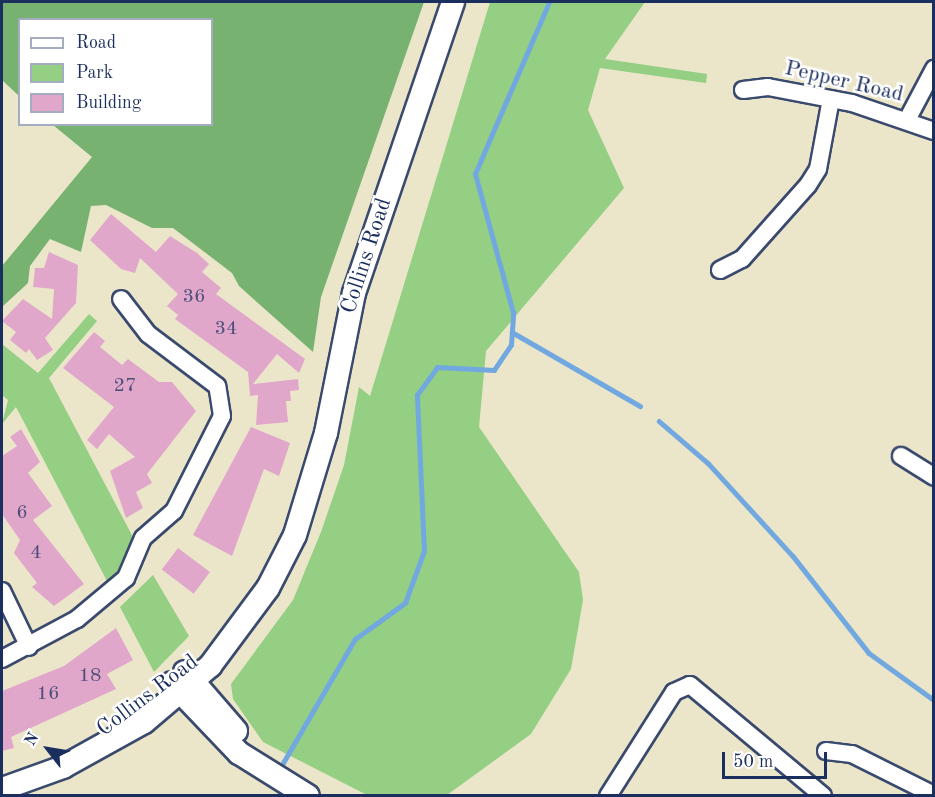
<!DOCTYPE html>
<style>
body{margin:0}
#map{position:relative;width:935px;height:797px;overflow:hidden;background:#ebe6ca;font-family:"Old Standard TT",serif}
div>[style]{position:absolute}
.green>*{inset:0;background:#94cf83}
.forest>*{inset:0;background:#77b271}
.stream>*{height:4.5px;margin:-2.25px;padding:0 2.25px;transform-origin:2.25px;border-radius:2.25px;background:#72a8e0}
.building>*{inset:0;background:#e1a7cb;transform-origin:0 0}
.roads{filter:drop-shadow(2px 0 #3a4a6e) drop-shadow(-2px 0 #3a4a6e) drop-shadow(0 2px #3a4a6e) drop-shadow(0 -2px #3a4a6e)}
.street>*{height:16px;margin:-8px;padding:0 8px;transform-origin:8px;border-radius:8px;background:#fff}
.secondary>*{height:22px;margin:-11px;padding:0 11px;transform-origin:11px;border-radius:11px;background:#fff}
span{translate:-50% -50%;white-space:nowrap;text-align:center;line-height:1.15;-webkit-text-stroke:5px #fff;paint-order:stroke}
.number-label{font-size:20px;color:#4c4d79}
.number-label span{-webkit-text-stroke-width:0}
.street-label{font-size:22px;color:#1b2f5e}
.frame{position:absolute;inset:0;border:3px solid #1b2f5e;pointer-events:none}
.legend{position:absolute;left:18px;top:18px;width:195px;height:108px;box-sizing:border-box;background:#fff;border:2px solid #a4acbf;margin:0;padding:8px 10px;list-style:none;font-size:18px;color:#1b2f5e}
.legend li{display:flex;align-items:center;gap:12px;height:30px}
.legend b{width:30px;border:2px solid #a4acbf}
.north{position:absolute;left:18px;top:719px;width:60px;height:60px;-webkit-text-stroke:4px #fff;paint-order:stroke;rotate:301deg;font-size:16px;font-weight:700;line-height:24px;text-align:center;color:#1b2f5e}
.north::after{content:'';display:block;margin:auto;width:21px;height:27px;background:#1b2f5e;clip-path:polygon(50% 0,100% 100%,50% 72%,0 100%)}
.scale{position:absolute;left:722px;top:752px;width:105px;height:27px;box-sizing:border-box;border:3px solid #1b2f5e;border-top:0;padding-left:8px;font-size:18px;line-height:21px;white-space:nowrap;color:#1b2f5e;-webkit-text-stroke:4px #fff;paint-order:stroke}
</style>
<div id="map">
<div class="green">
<i style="clip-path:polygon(490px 2px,645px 2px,605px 59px,707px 74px,706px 83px,600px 68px,588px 110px,624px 188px,486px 351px,479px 427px,579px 572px,583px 600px,571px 669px,531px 734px,447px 795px,367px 795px,263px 742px,233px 699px,231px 684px,293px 600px,321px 532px,344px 465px,359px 387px,370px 396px)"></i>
<i style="clip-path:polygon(89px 314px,97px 321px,49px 378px,134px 539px,120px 570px,108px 583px,16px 407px,2px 424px,8px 400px,2px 395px,2px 344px,38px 373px)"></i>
<i style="clip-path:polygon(153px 575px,189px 636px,154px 672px,120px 607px)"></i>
</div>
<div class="forest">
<i style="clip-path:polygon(2px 2px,424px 2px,321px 297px,313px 352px,239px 286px,232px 273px,173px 228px,152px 228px,106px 205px,91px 206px,81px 252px,50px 239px,30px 266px,28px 283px,2px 307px,2px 266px,92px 157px,53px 125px,212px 124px,212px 20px,20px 20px,19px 96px,2px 80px)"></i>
</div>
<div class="stream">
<i style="left:512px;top:332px;width:148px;rotate:30deg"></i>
<i style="left:659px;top:421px;width:65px;rotate:40.6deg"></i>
<i style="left:708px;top:463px;width:126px;rotate:47.6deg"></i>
<i style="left:793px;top:556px;width:123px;rotate:51.9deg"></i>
<i style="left:869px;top:653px;width:80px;rotate:35.9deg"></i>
<i style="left:283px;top:763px;width:143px;rotate:-59.9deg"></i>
<i style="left:355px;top:639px;width:62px;rotate:-35.8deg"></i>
<i style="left:405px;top:603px;width:55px;rotate:-69.9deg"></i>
<i style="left:424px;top:551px;width:156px;rotate:-92.6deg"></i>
<i style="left:417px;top:395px;width:34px;rotate:-54deg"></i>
<i style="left:437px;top:367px;width:57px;rotate:3deg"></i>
<i style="left:494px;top:370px;width:30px;rotate:-56deg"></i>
<i style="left:511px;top:345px;width:32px;rotate:-86deg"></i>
<i style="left:513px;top:313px;width:144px;rotate:-105.3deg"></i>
<i style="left:475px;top:174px;width:187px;rotate:-66.7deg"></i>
</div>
<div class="building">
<i style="clip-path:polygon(111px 214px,156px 252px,170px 236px,197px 253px,209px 264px,202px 272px,221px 288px,216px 294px,305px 359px,299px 373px,277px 354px,253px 384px,298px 379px,299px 390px,290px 391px,291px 401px,286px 401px,288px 422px,256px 425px,258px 395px,250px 396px,248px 372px,175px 319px,178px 315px,167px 306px,178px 294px,140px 258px,135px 273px,121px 269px,90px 240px)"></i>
<i style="clip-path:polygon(49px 252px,78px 265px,76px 303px,45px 338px,53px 350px,37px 360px,29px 349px,26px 353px,10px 340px,16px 332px,2px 321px,23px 299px,52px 319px,54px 289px,33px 287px,35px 268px,44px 268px)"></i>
<i style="clip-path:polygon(94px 332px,105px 341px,100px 347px,122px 365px,128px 359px,159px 382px,172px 382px,196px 411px,147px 474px,152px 483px,136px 492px,143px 508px,126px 518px,110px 471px,135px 457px,109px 434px,97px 449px,87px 440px,114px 407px,63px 368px)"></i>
<i style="clip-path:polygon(251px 427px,290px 443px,279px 476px,264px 469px,232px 556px,193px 535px)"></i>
<i style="clip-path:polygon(21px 429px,40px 462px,28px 473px,52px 506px,33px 520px,84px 584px,54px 606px,32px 587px,37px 583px,14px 553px,20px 540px,2px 514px,2px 456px,17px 446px,10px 437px)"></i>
<i style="left:178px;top:548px;width:40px;height:27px;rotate:37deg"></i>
<i style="clip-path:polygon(116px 628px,133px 660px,107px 674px,116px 689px,11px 737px,14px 748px,2px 751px,2px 691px,64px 666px)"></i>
</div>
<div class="roads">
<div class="street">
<i style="left:743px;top:90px;width:25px;rotate:-7deg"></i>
<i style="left:768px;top:87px;width:86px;rotate:10.8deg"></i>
<i style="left:852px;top:103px;width:87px;rotate:18.9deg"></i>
<i style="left:907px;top:120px;width:58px;rotate:-62.1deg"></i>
<i style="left:720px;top:270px;width:25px;rotate:-27deg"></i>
<i style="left:742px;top:259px;width:99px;rotate:-48.3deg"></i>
<i style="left:808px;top:185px;width:19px;rotate:-58deg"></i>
<i style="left:818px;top:169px;width:71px;rotate:-79.5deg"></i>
<i style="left:901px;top:456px;width:39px;rotate:32deg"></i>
<i style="left:2px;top:591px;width:62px;rotate:64.3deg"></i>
<i style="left:2px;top:659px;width:85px;rotate:-28.1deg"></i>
<i style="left:77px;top:619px;width:64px;rotate:-39.9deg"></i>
<i style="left:126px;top:578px;width:43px;rotate:-67deg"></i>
<i style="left:143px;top:538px;width:41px;rotate:-41.1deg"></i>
<i style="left:174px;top:511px;width:106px;rotate:-63.2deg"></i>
<i style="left:222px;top:416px;width:30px;rotate:-99deg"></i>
<i style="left:217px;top:386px;width:86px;rotate:-143deg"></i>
<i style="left:148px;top:334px;width:44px;rotate:-127.6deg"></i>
<i style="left:826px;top:751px;width:26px;rotate:7deg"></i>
<i style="left:852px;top:754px;width:92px;rotate:26.6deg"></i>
<i style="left:608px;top:796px;width:123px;rotate:-57.6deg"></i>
<i style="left:674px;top:692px;width:17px;rotate:-24deg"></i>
<i style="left:690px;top:685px;width:173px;rotate:39.8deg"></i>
</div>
<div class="secondary">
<i style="left:185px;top:672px;width:78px;rotate:49.2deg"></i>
<i style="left:172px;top:683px;width:97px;rotate:46.3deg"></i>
<i style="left:239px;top:753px;width:81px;rotate:31.9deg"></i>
<i style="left:2px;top:789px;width:65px;rotate:-19.8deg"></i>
<i style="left:63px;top:767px;width:93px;rotate:-29.1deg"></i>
<i style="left:144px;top:722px;width:87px;rotate:-40.3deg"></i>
<i style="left:210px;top:666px;width:97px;rotate:-53.4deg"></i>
<i style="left:268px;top:588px;width:59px;rotate:-63deg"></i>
<i style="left:295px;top:535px;width:107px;rotate:-73.1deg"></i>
<i style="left:326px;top:433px;width:143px;rotate:-78.7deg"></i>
<i style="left:354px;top:293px;width:307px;rotate:-71.2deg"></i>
</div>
</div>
<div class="number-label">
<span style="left:194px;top:297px">36</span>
<span style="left:226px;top:329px">34</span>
<span style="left:125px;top:386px">27</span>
<span style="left:22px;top:513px">6</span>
<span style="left:36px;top:553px">4</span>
<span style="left:90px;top:676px">18</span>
<span style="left:48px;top:694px">16</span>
</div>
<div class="street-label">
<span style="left:844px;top:82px;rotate:13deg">Pepper Road</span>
<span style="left:367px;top:256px;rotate:-72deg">Collins Road</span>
<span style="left:148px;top:696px;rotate:-37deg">Collins Road</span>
</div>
<div class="frame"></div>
<ul class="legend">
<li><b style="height:8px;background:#fff"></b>Road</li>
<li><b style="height:16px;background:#94cf83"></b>Park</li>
<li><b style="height:16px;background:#e1a7cb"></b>Building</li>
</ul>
<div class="north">N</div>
<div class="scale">50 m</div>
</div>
